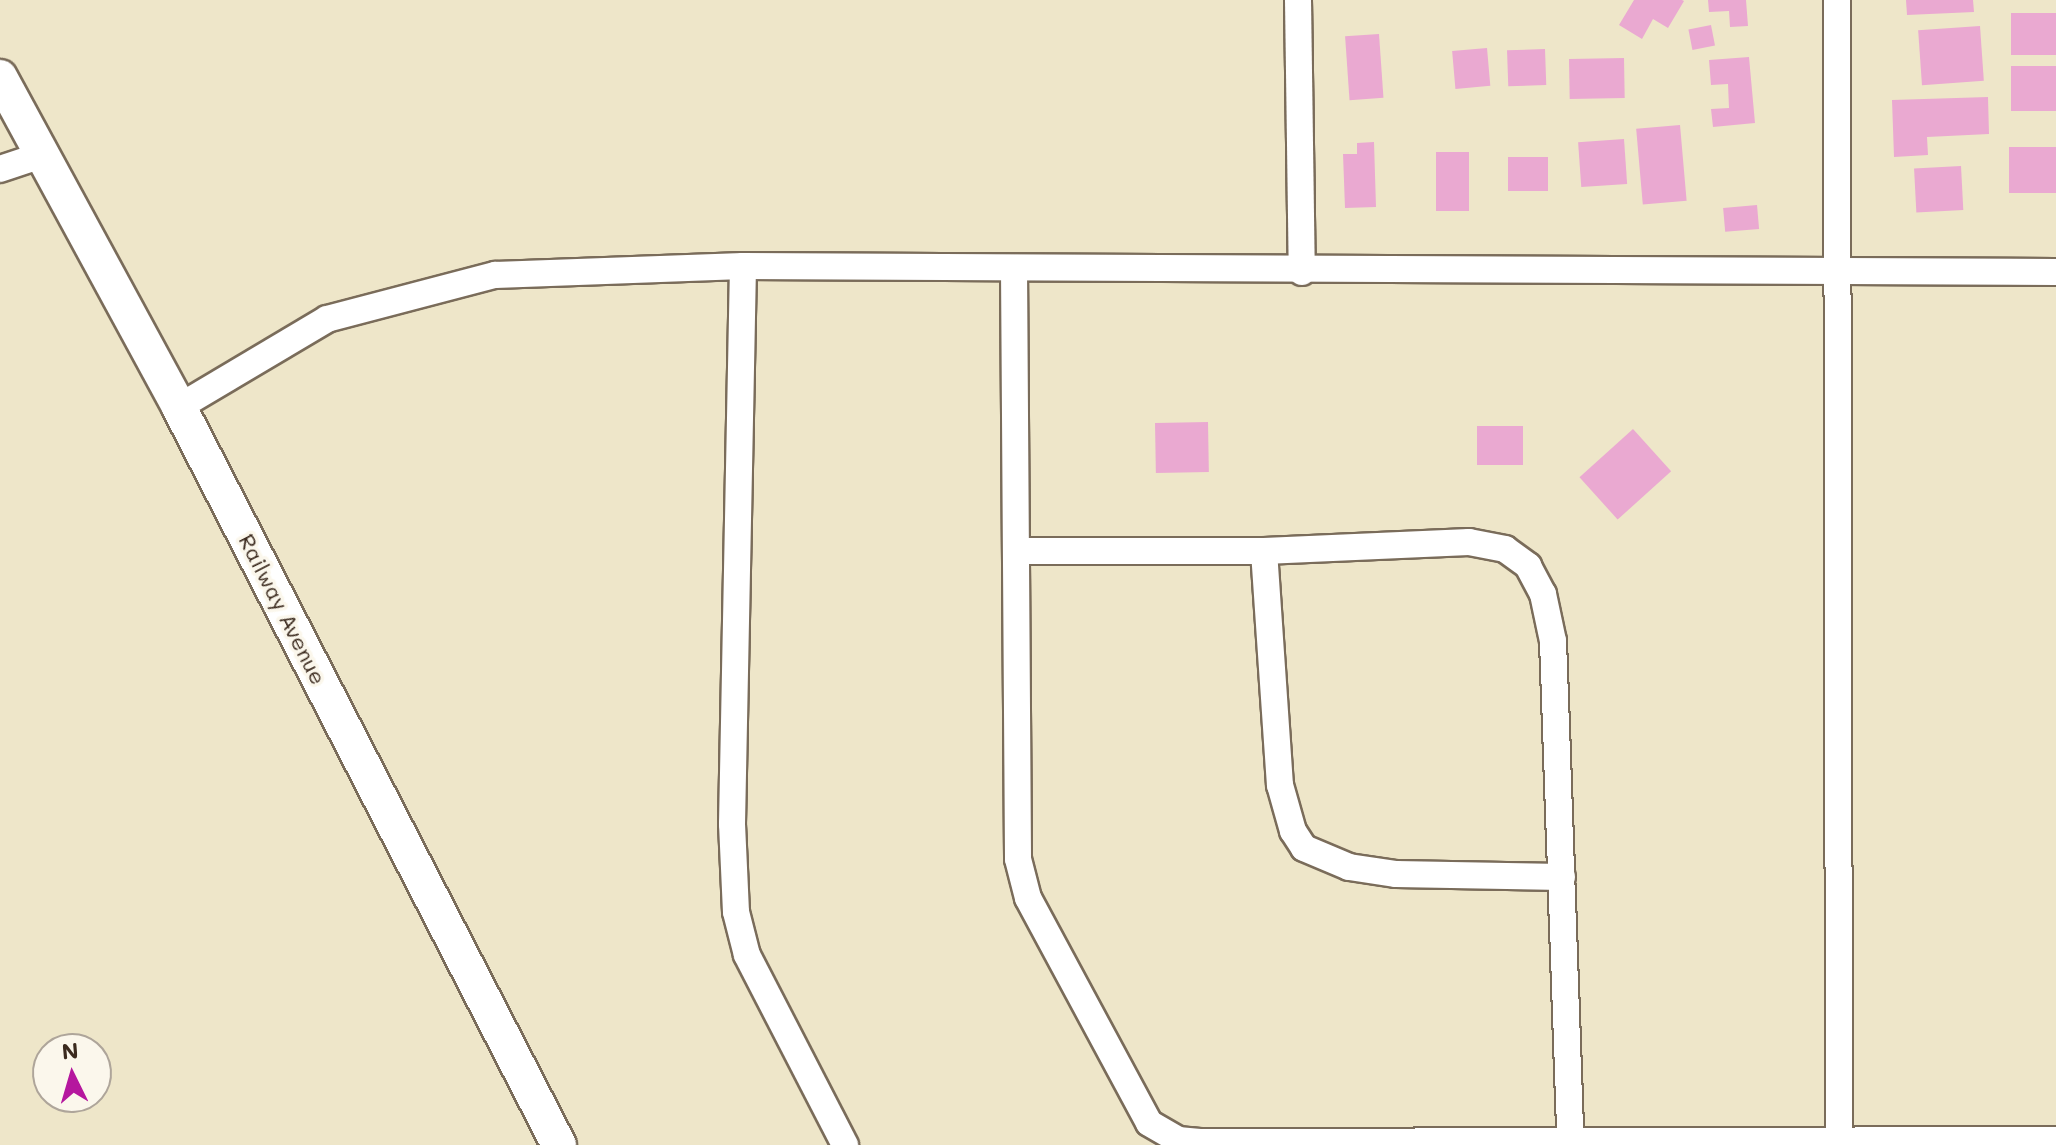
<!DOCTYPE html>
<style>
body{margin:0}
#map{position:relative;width:2056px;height:1145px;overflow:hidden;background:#eee6c9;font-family:Mali,sans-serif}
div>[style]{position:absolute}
.building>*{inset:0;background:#eaa9d1;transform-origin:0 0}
.roads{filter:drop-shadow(2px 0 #7a6c5a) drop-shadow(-2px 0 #7a6c5a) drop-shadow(0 2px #7a6c5a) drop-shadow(0 -2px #7a6c5a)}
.minor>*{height:26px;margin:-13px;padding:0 13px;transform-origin:13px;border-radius:13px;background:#fff}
.tertiary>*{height:34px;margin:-17px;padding:0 17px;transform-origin:17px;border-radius:17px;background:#fff}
span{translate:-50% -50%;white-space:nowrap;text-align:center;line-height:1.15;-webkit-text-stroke:7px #fbf7ec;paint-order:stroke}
.street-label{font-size:22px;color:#3b2a1e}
.north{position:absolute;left:32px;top:1033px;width:80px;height:80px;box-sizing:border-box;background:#fbf7ec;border:2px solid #aea59a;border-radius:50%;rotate:355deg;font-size:22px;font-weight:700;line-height:32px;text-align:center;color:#3b2a1e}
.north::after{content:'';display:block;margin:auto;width:28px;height:36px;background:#b5179e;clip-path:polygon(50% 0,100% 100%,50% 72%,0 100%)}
</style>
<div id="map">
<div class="building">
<i style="clip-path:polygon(1634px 0,1682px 0,1684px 1px,1668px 28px,1653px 19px,1642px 39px,1619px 25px)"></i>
<i style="clip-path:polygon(1708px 0,1746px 0,1748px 26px,1730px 27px,1729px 11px,1709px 12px)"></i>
<i style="clip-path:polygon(1906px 0,1973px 0,1974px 12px,1907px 15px)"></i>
<i style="left:2056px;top:13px;width:42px;height:45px;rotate:90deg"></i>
<i style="left:1711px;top:25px;width:21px;height:23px;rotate:79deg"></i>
<i style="left:1980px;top:26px;width:55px;height:62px;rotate:86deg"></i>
<i style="left:1379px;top:34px;width:64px;height:34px;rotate:86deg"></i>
<i style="left:1487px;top:48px;width:38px;height:35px;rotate:85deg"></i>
<i style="left:1545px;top:49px;width:36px;height:38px;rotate:88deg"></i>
<i style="clip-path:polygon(1749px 57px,1755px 123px,1713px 127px,1711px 109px,1729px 108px,1728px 84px,1711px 85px,1709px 60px)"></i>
<i style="left:1624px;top:58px;width:40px;height:55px;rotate:89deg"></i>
<i style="left:2056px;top:66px;width:45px;height:45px;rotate:90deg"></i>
<i style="clip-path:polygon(1988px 97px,1989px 134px,1927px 137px,1928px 155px,1894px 157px,1892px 100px)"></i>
<i style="left:1680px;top:125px;width:76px;height:44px;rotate:85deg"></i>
<i style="left:1624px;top:139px;width:45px;height:46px;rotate:86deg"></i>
<i style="clip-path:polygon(1374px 142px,1376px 207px,1345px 208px,1343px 154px,1357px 154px,1357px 143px)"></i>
<i style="left:2056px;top:147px;width:46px;height:47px;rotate:90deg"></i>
<i style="left:1436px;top:152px;width:33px;height:59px"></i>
<i style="left:1548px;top:157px;width:34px;height:40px;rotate:90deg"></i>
<i style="left:1961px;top:166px;width:44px;height:47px;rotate:87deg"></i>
<i style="left:1757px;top:205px;width:24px;height:34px;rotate:85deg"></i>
<i style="left:1208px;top:422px;width:50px;height:53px;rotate:89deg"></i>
<i style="left:1477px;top:426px;width:46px;height:39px"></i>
<i style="left:1633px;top:429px;width:57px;height:72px;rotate:48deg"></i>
</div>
<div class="roads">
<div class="minor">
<i style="left:1298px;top:0;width:272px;rotate:89.2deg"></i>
<i style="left:1837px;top:0;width:1145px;rotate:89.9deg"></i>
<i style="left:0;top:169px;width:44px;rotate:-18.4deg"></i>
<i style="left:743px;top:266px;width:558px;rotate:91.13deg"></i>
<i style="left:732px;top:824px;width:88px;rotate:87.4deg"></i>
<i style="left:736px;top:912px;width:44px;rotate:75.7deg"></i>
<i style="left:747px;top:955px;width:214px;rotate:62.7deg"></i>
<i style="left:1014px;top:268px;width:591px;rotate:89.61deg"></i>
<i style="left:1018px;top:859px;width:40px;rotate:75.6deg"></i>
<i style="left:1028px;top:898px;width:255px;rotate:61.7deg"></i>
<i style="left:1149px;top:1123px;width:34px;rotate:30deg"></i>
<i style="left:1178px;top:1140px;width:22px;rotate:5deg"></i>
<i style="left:1200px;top:1142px;width:856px;rotate:-0.13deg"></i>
<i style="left:179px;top:407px;width:172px;rotate:-30.7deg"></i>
<i style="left:327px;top:319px;width:174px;rotate:-14.7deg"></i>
<i style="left:495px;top:275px;width:248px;rotate:-2.1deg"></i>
<i style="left:743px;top:266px;width:1313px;rotate:0.26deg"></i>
<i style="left:1017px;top:551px;width:247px"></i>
<i style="left:1264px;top:551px;width:205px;rotate:-2.5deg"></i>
<i style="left:1469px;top:542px;width:37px;rotate:11deg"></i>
<i style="left:1505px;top:549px;width:29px;rotate:36deg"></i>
<i style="left:1528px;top:566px;width:32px;rotate:62deg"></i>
<i style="left:1543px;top:594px;width:48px;rotate:78deg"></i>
<i style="left:1553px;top:641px;width:496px;rotate:88deg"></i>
<i style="left:1264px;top:551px;width:235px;rotate:86.1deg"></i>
<i style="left:1280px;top:785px;width:48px;rotate:74.2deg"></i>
<i style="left:1293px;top:831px;width:20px;rotate:57deg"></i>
<i style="left:1304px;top:848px;width:49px;rotate:22.9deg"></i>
<i style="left:1349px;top:867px;width:48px;rotate:8.5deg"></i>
<i style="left:1396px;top:874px;width:166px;rotate:1deg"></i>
</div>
<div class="tertiary">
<i style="left:0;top:77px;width:375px;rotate:61.5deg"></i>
<i style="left:179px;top:407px;width:830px;rotate:62.76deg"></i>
</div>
</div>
<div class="street-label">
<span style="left:283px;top:609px;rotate:63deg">Railway Avenue</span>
</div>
<div class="north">N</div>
</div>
